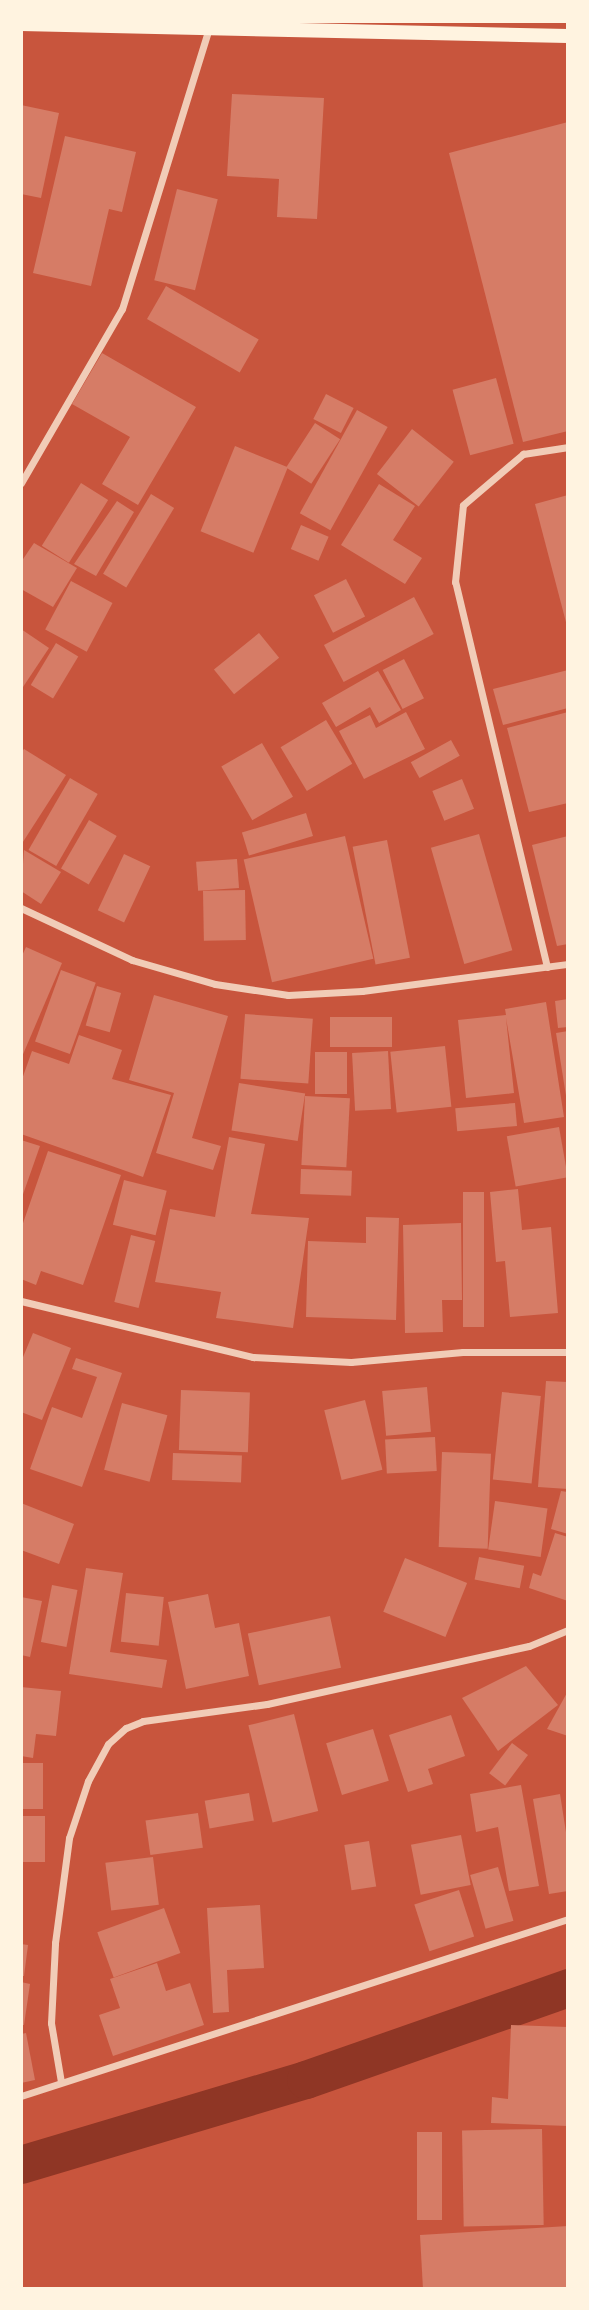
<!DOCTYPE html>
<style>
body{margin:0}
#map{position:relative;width:589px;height:2310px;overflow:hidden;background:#c8553d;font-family:Rubik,sans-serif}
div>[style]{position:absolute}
.canal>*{height:38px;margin:-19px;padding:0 19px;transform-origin:19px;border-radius:19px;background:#8f3625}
.building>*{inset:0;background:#d67c66;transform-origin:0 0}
.minor>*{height:7px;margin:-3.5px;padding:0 3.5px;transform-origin:3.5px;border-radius:3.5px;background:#f1ccb7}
.secondary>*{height:14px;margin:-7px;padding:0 7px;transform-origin:7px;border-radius:7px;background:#fff3e0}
span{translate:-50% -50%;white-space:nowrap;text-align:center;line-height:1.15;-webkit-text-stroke:5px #fff3e0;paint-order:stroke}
.frame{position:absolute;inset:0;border:23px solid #fff3e0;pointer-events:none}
</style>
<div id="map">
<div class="canal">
<i style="left:21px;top:2165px;width:297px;rotate:-16.6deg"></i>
<i style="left:306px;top:2080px;width:278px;rotate:-19.3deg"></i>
</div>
<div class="building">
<i style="clip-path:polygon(232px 94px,324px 98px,317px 219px,277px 217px,279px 179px,227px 176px)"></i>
<i style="clip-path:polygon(21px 105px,59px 113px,41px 198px,21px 194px)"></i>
<i style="clip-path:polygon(568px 122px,568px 431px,523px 442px,449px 153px)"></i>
<i style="clip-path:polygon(65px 136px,136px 152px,122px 212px,109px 209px,91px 286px,33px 273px)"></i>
<i style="left:177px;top:189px;width:42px;height:94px;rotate:14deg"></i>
<i style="left:166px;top:286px;width:107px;height:38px;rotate:30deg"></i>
<i style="clip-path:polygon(102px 353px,196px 407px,138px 505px,102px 484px,130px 437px,72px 404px)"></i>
<i style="left:496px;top:378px;width:68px;height:45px;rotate:75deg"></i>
<i style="left:326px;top:394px;width:31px;height:28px;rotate:27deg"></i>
<i style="left:357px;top:410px;width:35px;height:118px;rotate:29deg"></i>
<i style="left:315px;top:423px;width:30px;height:53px;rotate:33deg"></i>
<i style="left:412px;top:429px;width:53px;height:57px;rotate:38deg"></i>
<i style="left:235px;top:446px;width:57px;height:92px;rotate:22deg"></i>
<i style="left:81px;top:483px;width:32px;height:74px;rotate:32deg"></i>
<i style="clip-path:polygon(379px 484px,415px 506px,393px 540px,422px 558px,405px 584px,341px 545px)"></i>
<i style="left:151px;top:494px;width:27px;height:93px;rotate:31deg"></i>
<i style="clip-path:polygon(568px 495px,568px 626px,567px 626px,535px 504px)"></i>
<i style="clip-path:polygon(117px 501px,134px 512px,96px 576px,74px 564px)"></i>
<i style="left:301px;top:525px;width:30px;height:26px;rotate:23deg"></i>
<i style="clip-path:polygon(34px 543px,77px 568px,53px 607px,21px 589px,21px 562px)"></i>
<i style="left:346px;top:579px;width:42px;height:36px;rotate:63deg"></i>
<i style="left:71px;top:581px;width:47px;height:55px;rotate:28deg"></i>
<i style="left:414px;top:597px;width:42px;height:102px;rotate:62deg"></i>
<i style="clip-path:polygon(21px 629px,49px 648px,21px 690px)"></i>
<i style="left:259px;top:633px;width:32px;height:58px;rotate:51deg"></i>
<i style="left:56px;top:643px;width:26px;height:49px;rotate:31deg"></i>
<i style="left:404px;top:659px;width:44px;height:24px;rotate:63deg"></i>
<i style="clip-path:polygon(568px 670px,568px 708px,503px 725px,493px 689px)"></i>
<i style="clip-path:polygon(378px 671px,401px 710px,379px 723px,370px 707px,336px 727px,322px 703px)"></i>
<i style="clip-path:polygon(406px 712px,425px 749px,364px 779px,339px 731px,370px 715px,376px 728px)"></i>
<i style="clip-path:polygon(568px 712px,568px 803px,529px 812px,507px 728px)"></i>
<i style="left:326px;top:720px;width:51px;height:53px;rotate:59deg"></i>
<i style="left:451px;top:740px;width:18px;height:46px;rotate:61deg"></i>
<i style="left:262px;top:743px;width:62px;height:47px;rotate:60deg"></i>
<i style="clip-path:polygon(24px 749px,66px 775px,21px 845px,21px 753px)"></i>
<i style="left:70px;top:778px;width:32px;height:83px;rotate:30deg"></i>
<i style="left:462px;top:779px;width:32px;height:32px;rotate:68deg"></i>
<i style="left:306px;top:813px;width:24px;height:67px;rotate:73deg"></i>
<i style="left:89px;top:820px;width:32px;height:56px;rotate:30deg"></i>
<i style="left:479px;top:834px;width:121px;height:50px;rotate:74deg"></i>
<i style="left:345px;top:836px;width:126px;height:104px;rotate:77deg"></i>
<i style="clip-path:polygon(568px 836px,568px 944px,557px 946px,532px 845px)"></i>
<i style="left:387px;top:840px;width:120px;height:35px;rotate:79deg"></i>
<i style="clip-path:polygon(24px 850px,61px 872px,41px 904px,21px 891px)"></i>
<i style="left:124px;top:854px;width:29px;height:62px;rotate:25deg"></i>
<i style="left:237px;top:859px;width:29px;height:41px;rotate:86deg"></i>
<i style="left:245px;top:890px;width:50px;height:42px;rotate:89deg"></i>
<i style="clip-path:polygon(26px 947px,62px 963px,21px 1059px,21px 958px)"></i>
<i style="left:61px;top:970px;width:37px;height:76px;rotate:20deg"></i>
<i style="left:97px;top:986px;width:25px;height:41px;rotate:16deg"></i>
<i style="clip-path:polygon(154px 995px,228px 1016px,192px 1138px,221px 1146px,213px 1170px,156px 1153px,174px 1093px,129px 1080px)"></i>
<i style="clip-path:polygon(568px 999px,568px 1027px,558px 1028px,555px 1001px)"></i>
<i style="clip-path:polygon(546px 1002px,564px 1117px,524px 1123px,506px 1018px,514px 1093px,466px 1098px,458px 1020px,506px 1015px,505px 1009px)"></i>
<i style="left:245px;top:1014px;width:68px;height:65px;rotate:4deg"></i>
<i style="left:392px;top:1017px;width:30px;height:62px;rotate:90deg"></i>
<i style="clip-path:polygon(568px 1031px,568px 1102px,567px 1102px,556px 1033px)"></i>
<i style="clip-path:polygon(79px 1035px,122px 1050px,112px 1079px,171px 1095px,143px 1177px,21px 1134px,21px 1082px,32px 1051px,69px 1064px)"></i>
<i style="left:445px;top:1046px;width:61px;height:55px;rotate:84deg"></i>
<i style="left:388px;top:1051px;width:58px;height:36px;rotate:87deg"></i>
<i style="left:315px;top:1052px;width:32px;height:42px"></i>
<i style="left:239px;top:1083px;width:67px;height:48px;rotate:9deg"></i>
<i style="left:305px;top:1096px;width:45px;height:69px;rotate:3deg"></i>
<i style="left:515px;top:1103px;width:23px;height:60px;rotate:85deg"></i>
<i style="left:559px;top:1127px;width:51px;height:53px;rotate:80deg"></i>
<i style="clip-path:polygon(229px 1137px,265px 1144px,251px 1214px,309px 1218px,293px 1328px,216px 1318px,221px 1292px,155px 1282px,170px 1209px,215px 1217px)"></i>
<i style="clip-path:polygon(21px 1140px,40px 1146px,21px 1200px)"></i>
<i style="clip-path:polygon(48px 1151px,121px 1175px,83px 1285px,41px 1271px,36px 1285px,21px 1279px,21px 1229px)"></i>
<i style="left:301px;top:1169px;width:51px;height:25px;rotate:2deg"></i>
<i style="left:124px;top:1180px;width:44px;height:46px;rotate:14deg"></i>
<i style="clip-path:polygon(518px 1189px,522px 1230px,551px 1227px,558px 1313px,510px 1317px,505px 1261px,496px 1262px,490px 1192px)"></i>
<i style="left:463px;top:1192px;width:21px;height:135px"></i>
<i style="clip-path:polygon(366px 1217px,399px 1218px,396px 1320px,306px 1317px,308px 1241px,366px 1243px)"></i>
<i style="clip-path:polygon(461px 1223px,462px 1300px,442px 1300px,443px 1332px,405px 1333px,403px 1225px)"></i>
<i style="left:131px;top:1235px;width:25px;height:69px;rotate:14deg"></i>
<i style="clip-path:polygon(33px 1333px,71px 1348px,42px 1420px,21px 1412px,21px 1362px)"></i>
<i style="clip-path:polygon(76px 1358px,122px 1373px,82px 1487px,30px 1469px,52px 1407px,82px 1418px,97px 1377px,72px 1369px)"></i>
<i style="clip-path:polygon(546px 1381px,568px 1382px,568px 1489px,538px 1487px)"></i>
<i style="left:427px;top:1387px;width:45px;height:45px;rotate:85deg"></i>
<i style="left:181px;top:1390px;width:69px;height:60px;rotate:2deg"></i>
<i style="left:502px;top:1392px;width:39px;height:88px;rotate:6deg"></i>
<i style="left:365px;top:1400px;width:72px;height:42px;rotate:76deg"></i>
<i style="left:122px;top:1403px;width:47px;height:69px;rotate:15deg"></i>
<i style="left:435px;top:1437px;width:34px;height:50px;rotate:87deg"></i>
<i style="left:442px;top:1452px;width:49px;height:95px;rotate:2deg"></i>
<i style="left:173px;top:1453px;width:69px;height:27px;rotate:2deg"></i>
<i style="clip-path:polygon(561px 1491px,568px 1492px,568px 1534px,551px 1529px)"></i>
<i style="left:495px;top:1501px;width:53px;height:49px;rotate:8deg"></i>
<i style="clip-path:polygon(21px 1503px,74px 1524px,59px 1564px,21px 1550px)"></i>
<i style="clip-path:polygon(555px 1533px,568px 1537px,568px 1601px,529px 1588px,533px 1573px,541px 1576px)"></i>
<i style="left:479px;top:1557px;width:46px;height:23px;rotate:11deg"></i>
<i style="left:405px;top:1558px;width:67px;height:58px;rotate:22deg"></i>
<i style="clip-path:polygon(86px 1568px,123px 1573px,110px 1652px,167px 1660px,162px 1688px,69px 1674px)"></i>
<i style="left:52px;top:1585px;width:26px;height:58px;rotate:11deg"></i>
<i style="left:126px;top:1593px;width:38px;height:49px;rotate:6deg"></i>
<i style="clip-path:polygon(208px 1594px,215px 1628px,239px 1623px,249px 1676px,186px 1689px,168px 1602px)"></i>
<i style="clip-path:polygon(21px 1597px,42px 1601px,30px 1657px,21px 1655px)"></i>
<i style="left:330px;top:1616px;width:53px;height:84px;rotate:78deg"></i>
<i style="clip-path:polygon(526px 1666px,558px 1705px,498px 1751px,462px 1698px)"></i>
<i style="clip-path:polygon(21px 1687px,61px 1691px,56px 1736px,36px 1734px,33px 1758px,21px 1756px)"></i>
<i style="clip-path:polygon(568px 1691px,568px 1736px,547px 1729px)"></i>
<i style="left:294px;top:1714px;width:100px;height:47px;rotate:76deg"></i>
<i style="clip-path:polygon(451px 1715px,465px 1756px,428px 1769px,433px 1784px,408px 1792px,389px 1735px)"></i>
<i style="left:373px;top:1729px;width:54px;height:49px;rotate:73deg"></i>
<i style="left:512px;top:1743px;width:20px;height:38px;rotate:37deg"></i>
<i style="left:21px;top:1763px;width:22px;height:46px"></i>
<i style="clip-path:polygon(521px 1785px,539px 1886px,509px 1891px,498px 1827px,476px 1832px,470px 1794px)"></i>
<i style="left:249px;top:1793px;width:28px;height:45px;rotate:80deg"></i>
<i style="clip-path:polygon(560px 1794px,568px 1845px,568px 1891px,549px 1894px,533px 1799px)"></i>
<i style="left:198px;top:1813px;width:35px;height:53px;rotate:82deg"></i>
<i style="left:21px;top:1816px;width:24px;height:46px"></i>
<i style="left:461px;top:1835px;width:51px;height:51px;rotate:79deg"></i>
<i style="left:369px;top:1841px;width:46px;height:25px;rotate:81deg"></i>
<i style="left:153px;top:1857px;width:48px;height:48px;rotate:83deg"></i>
<i style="left:498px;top:1867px;width:56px;height:29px;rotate:74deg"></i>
<i style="left:459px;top:1890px;width:49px;height:47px;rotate:72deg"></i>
<i style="clip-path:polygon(260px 1905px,264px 1968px,227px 1970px,229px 2012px,213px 2013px,207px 1908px)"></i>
<i style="left:164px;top:1908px;width:48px;height:71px;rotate:70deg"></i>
<i style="clip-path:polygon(21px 1944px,28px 1945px,24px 1976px,21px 1976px)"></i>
<i style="clip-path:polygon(157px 1963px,166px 1991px,190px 1983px,204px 2025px,113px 2056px,99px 2015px,120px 2008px,110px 1979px)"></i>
<i style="clip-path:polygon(21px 1982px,30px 1984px,24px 2025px,21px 2025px)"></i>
<i style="clip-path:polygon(511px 2025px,568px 2027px,568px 2126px,491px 2123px,492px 2097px,508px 2099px)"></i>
<i style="clip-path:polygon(26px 2033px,35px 2080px,21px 2083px,21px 2034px)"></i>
<i style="left:542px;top:2129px;width:96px;height:80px;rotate:89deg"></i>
<i style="left:442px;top:2132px;width:88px;height:25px;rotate:90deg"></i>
<i style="clip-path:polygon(568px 2226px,568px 2289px,423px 2289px,420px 2235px)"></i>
</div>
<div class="minor">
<i style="left:21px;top:483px;width:201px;rotate:-59.9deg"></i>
<i style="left:122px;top:309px;width:294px;rotate:-72.8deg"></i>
<i style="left:21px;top:908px;width:123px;rotate:25.1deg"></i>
<i style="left:132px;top:960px;width:86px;rotate:16.1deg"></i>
<i style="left:215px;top:984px;width:74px;rotate:8.6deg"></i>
<i style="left:288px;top:995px;width:74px;rotate:-3.1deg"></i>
<i style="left:362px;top:991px;width:208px;rotate:-7.5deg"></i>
<i style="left:547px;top:967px;width:396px;rotate:-103.4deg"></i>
<i style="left:455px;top:582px;width:77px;rotate:-84.1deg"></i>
<i style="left:463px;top:505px;width:79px;rotate:-40.4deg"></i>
<i style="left:523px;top:454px;width:46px;rotate:-8.8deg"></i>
<i style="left:21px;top:1301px;width:239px;rotate:13.6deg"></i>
<i style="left:253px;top:1357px;width:98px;rotate:2.9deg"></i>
<i style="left:351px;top:1362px;width:112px;rotate:-5.1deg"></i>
<i style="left:463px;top:1352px;width:105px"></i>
<i style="left:61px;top:2082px;width:60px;rotate:-99.6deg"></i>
<i style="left:51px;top:2023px;width:80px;rotate:-87.1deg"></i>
<i style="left:55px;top:1943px;width:106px;rotate:-82.4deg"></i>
<i style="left:69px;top:1838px;width:60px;rotate:-71.6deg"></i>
<i style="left:88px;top:1781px;width:42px;rotate:-61.6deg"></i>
<i style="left:108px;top:1744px;width:24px;rotate:-42deg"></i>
<i style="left:126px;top:1728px;width:18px;rotate:-22deg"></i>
<i style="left:143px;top:1721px;width:125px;rotate:-7.8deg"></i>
<i style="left:267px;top:1704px;width:268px;rotate:-12.5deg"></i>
<i style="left:529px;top:1646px;width:42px;rotate:-22.3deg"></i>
<i style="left:21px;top:2096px;width:575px;rotate:-17.93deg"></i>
</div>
<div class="secondary">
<i style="left:21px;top:24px;width:547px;rotate:1.26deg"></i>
</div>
<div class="frame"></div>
</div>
